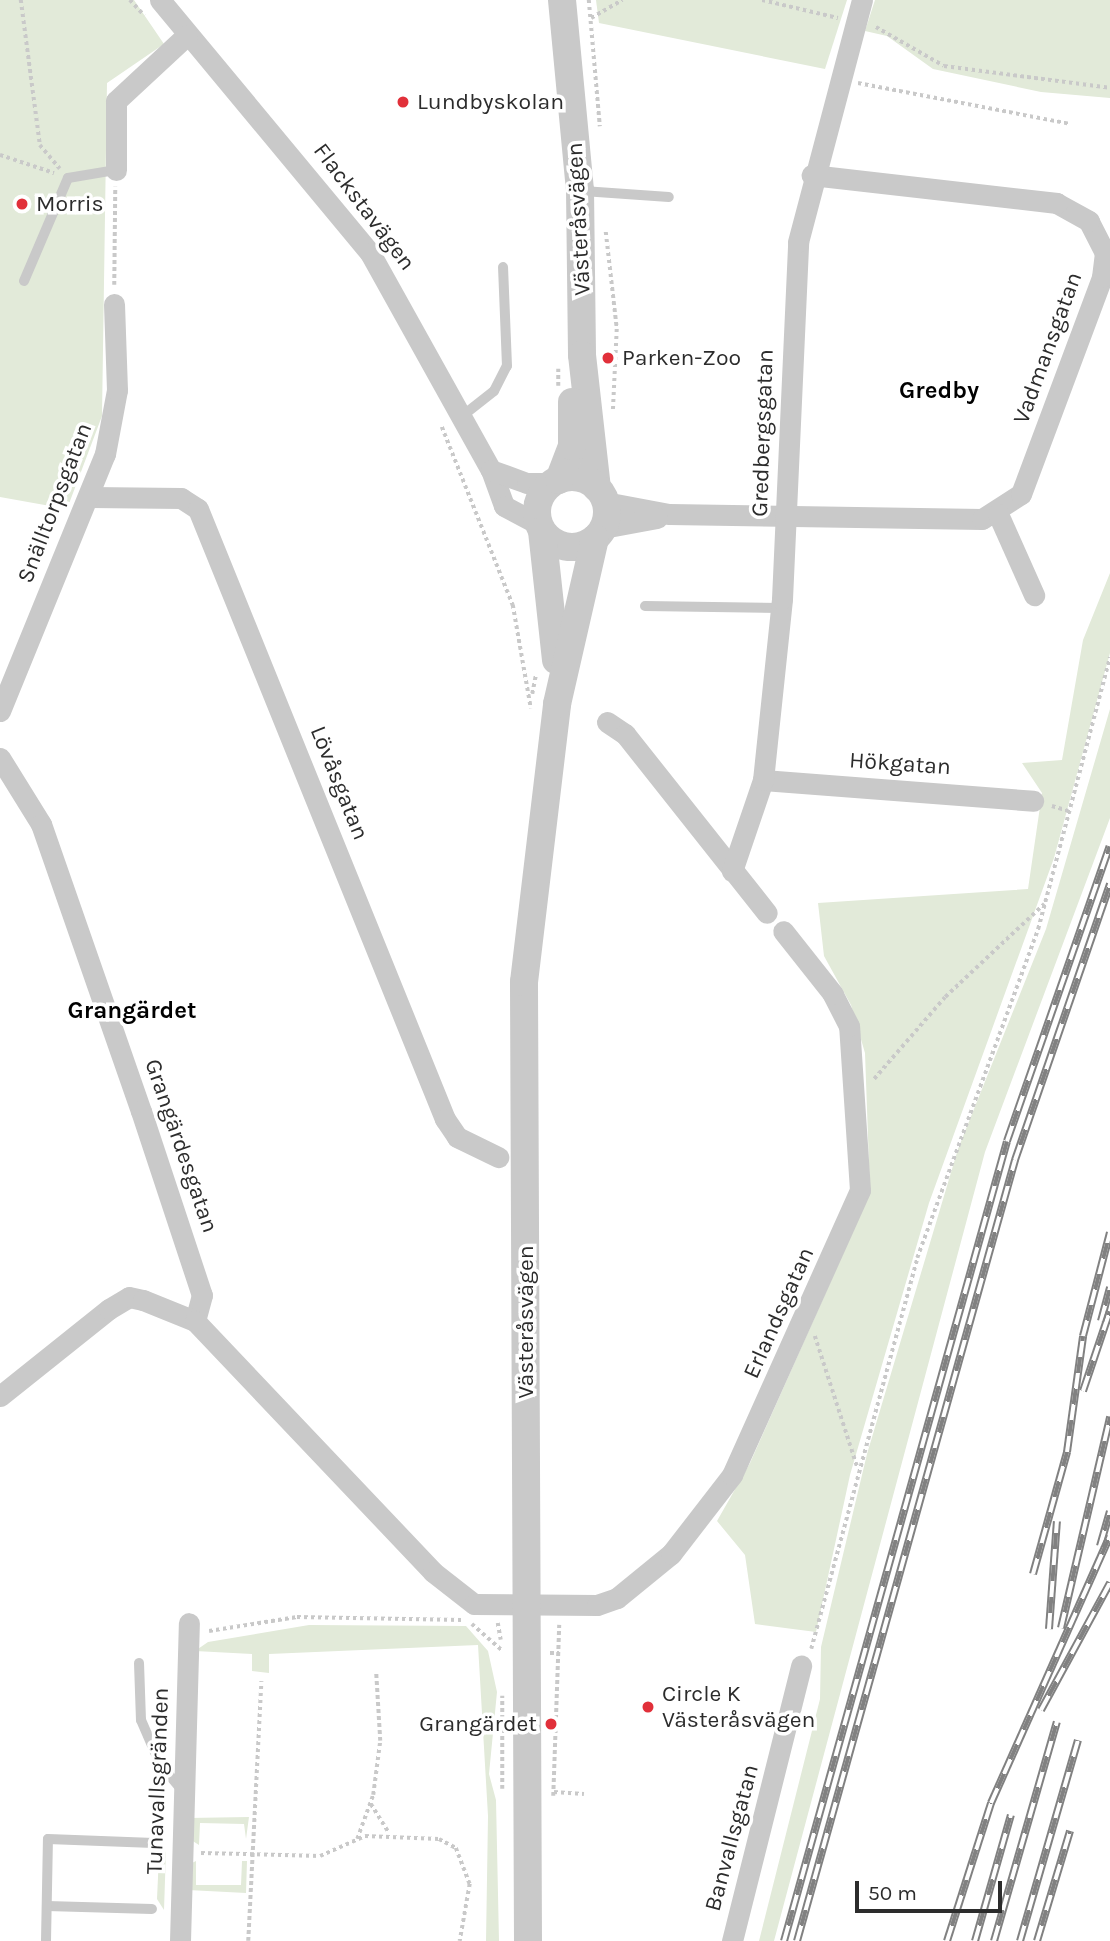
<!DOCTYPE html>
<meta charset="utf-8">
<style>
body{margin:0}
#map{position:relative;width:1110px;height:1941px;overflow:hidden;background:#fff;font-family:Karla,sans-serif}
div>[style]{position:absolute}
.green>*{inset:0;background:#e2ead9}
.path>*{height:3.5px;margin-top:-1.75px;transform-origin:0;background:repeating-linear-gradient(90deg,#c9c9c9 0 3.5px,transparent 0 7px)}
.service>*{height:10px;margin:-5px;padding:0 5px;transform-origin:5px;border-radius:5px;background:#c9c9c9}
.minor>*{height:21px;margin:-10.5px;padding:0 10.5px;transform-origin:10.5px;border-radius:10.5px;background:#c9c9c9}
.tertiary>*{height:28px;margin:-14px;padding:0 14px;transform-origin:14px;border-radius:14px;background:#c9c9c9}
.tertiary>.ring{margin:-14px;padding:0;box-sizing:content-box;background:none;border:28px solid #c9c9c9;border-radius:50%}
.rail>*{height:8px;margin-top:-4px;transform-origin:0;background:repeating-linear-gradient(90deg,#fff 0 16px,#818181 0 32px);box-sizing:border-box;border-block:2px solid #818181}
.dots>*{width:19px;height:19px;translate:-50% -50%;box-sizing:border-box;border:4px solid #fff;border-radius:50%}
span{translate:-50% -50%;white-space:nowrap;text-align:center;line-height:1.15;-webkit-text-stroke:7px #fff;paint-order:stroke}
.poi-label{font-size:23px;color:#2c2c2c}
.left{translate:0 -50%;text-align:left}
.right{translate:-100% -50%;text-align:right}
.street-label{font-size:23px;color:#2c2c2c}
.neighbourhood-label{font-size:24px;color:#000;font-weight:700}
.scale{position:absolute;left:855px;top:1881px;width:147px;height:32px;box-sizing:border-box;border:4px solid #2c2c2c;border-top:0;padding-left:9px;font-size:21px;line-height:24px;white-space:nowrap;color:#2c2c2c;-webkit-text-stroke:5px #fff;paint-order:stroke}
</style>
<div id="map">
<div class="green">
<i style="clip-path:polygon(0 0,134px 0,164px 44px,107px 83px,102px 416px,67px 509px,0 497px)"></i>
<i style="clip-path:polygon(596px 0,847px 0,825px 69px,599px 23px)"></i>
<i style="clip-path:polygon(875px 0,1110px 0,1110px 98px,1041px 92px,933px 69px,887px 36px,865px 31px)"></i>
<i style="clip-path:polygon(1110px 573px,1110px 653px,1054px 858px,929px 1203px,850px 1475px,816px 1632px,755px 1624px,745px 1555px,717px 1521px,750px 1463px,870px 1193px,865px 1053px,851px 1005px,824px 956px,818px 903px,1028px 889px,1042px 793px,1022px 763px,1062px 760px,1083px 640px)"></i>
<i style="clip-path:polygon(1110px 709px,1110px 818px,985px 1152px,774px 1941px,759px 1941px,820px 1699px,821px 1647px,867px 1454px,958px 1149px,1046px 929px)"></i>
<i style="clip-path:polygon(309px 1625px,466px 1626px,488px 1651px,497px 1692px,489px 1774px,496px 1800px,499px 1941px,486px 1941px,488px 1816px,478px 1645px,269px 1654px,269px 1673px,252px 1671px,252px 1654px,195px 1651px,208px 1642px)"></i>
<i style="clip-path:polygon(249px 1817px,246px 1839px,244px 1824px,200px 1823px,199px 1845px,188px 1838px,188px 1818px)"></i>
<i style="clip-path:polygon(166px 1850px,164px 1910px,157px 1899px,159px 1855px)"></i>
<i style="clip-path:polygon(196px 1861px,196px 1885px,241px 1885px,242px 1861px,247px 1861px,246px 1893px,188px 1890px,188px 1865px)"></i>
</div>
<div class="path">
<i style="left:21px;top:0;width:146px;rotate:82.5deg"></i>
<i style="left:40px;top:145px;width:31px;rotate:50deg"></i>
<i style="left:130px;top:0;width:21px;rotate:47deg"></i>
<i style="left:589px;top:0;width:127px;rotate:85deg"></i>
<i style="left:762px;top:0;width:78px;rotate:13.3deg"></i>
<i style="left:591px;top:18px;width:36px;rotate:-30deg"></i>
<i style="left:876px;top:27px;width:78px;rotate:29.8deg"></i>
<i style="left:944px;top:66px;width:167px;rotate:7.5deg"></i>
<i style="left:858px;top:83px;width:216px;rotate:10.9deg"></i>
<i style="left:0;top:155px;width:57px;rotate:18.4deg"></i>
<i style="left:606px;top:232px;width:98px;rotate:83.5deg"></i>
<i style="left:617px;top:329px;width:84px;rotate:92.7deg"></i>
<i style="left:114px;top:285px;width:98px;rotate:-89.4deg"></i>
<i style="left:558px;top:386px;width:17px;rotate:-90deg"></i>
<i style="left:442px;top:427px;width:192px;rotate:68.3deg"></i>
<i style="left:513px;top:605px;width:105px;rotate:80.1deg"></i>
<i style="left:532px;top:694px;width:20px;rotate:-79deg"></i>
<i style="left:1052px;top:806px;width:17px;rotate:17deg"></i>
<i style="left:874px;top:1079px;width:108px;rotate:-49.1deg"></i>
<i style="left:945px;top:997px;width:136px;rotate:-43.2deg"></i>
<i style="left:815px;top:1336px;width:137px;rotate:72.1deg"></i>
<i style="left:498px;top:1623px;width:17px;rotate:80deg"></i>
<i style="left:472px;top:1624px;width:41px;rotate:41.1deg"></i>
<i style="left:209px;top:1631px;width:89px;rotate:-9deg"></i>
<i style="left:297px;top:1617px;width:165px;rotate:1deg"></i>
<i style="left:811px;top:1649px;width:405px;rotate:-74.8deg"></i>
<i style="left:917px;top:1258px;width:351px;rotate:-69.8deg"></i>
<i style="left:1038px;top:929px;width:281px;rotate:-75.2deg"></i>
<i style="left:550px;top:1653px;width:9px"></i>
<i style="left:502px;top:1789px;width:93px;rotate:-90deg"></i>
<i style="left:554px;top:1792px;width:30px;rotate:4deg"></i>
<i style="left:553px;top:1796px;width:171px;rotate:-88deg"></i>
<i style="left:371px;top:1804px;width:34px;rotate:58deg"></i>
<i style="left:357px;top:1839px;width:47px;rotate:-70deg"></i>
<i style="left:373px;top:1795px;width:54px;rotate:-82.6deg"></i>
<i style="left:380px;top:1741px;width:67px;rotate:-93.4deg"></i>
<i style="left:201px;top:1853px;width:119px;rotate:1.4deg"></i>
<i style="left:320px;top:1856px;width:49px;rotate:-24deg"></i>
<i style="left:365px;top:1836px;width:74px;rotate:2.3deg"></i>
<i style="left:439px;top:1839px;width:19px;rotate:28deg"></i>
<i style="left:456px;top:1848px;width:39px;rotate:69deg"></i>
<i style="left:470px;top:1884px;width:58px;rotate:100deg"></i>
<i style="left:248px;top:1941px;width:260px;rotate:-87.1deg"></i>
</div>
<div class="service">
<i style="left:583px;top:191px;width:86px;rotate:4deg"></i>
<i style="left:24px;top:281px;width:112px;rotate:-66.9deg"></i>
<i style="left:68px;top:178px;width:49px;rotate:-9.5deg"></i>
<i style="left:461px;top:417px;width:42px;rotate:-38.2deg"></i>
<i style="left:494px;top:391px;width:28px;rotate:-63deg"></i>
<i style="left:507px;top:366px;width:99px;rotate:-92.3deg"></i>
<i style="left:645px;top:606px;width:136px;rotate:0.8deg"></i>
<i style="left:139px;top:1663px;width:57px;rotate:88deg"></i>
<i style="left:141px;top:1720px;width:48px;rotate:66.6deg"></i>
<i style="left:160px;top:1764px;width:34px;rotate:50deg"></i>
<i style="left:47px;top:1906px;width:105px;rotate:1.6deg"></i>
<i style="left:46px;top:1941px;width:102px;rotate:-88.9deg"></i>
<i style="left:48px;top:1839px;width:106px;rotate:2.2deg"></i>
</div>
<div class="minor">
<i style="left:160px;top:0;width:329px;rotate:50.3deg"></i>
<i style="left:370px;top:253px;width:248px;rotate:60.9deg"></i>
<i style="left:491px;top:470px;width:38px;rotate:70deg"></i>
<i style="left:504px;top:506px;width:40px;rotate:28deg"></i>
<i style="left:116px;top:170px;width:69px;rotate:-90deg"></i>
<i style="left:116px;top:101px;width:97px;rotate:-42.9deg"></i>
<i style="left:491px;top:470px;width:38px;rotate:20deg"></i>
<i style="left:527px;top:483px;width:26px"></i>
<i style="left:90px;top:497px;width:91px;rotate:0.6deg"></i>
<i style="left:181px;top:498px;width:20px;rotate:33deg"></i>
<i style="left:198px;top:509px;width:658px;rotate:67.96deg"></i>
<i style="left:445px;top:1119px;width:22px;rotate:56deg"></i>
<i style="left:457px;top:1137px;width:46px;rotate:26deg"></i>
<i style="left:605px;top:502px;width:65px;rotate:10.6deg"></i>
<i style="left:669px;top:514px;width:313px;rotate:0.9deg"></i>
<i style="left:982px;top:519px;width:46px;rotate:-32.7deg"></i>
<i style="left:1021px;top:494px;width:232px;rotate:-69.5deg"></i>
<i style="left:1102px;top:277px;width:24px;rotate:-83deg"></i>
<i style="left:1105px;top:253px;width:36px;rotate:-117deg"></i>
<i style="left:1089px;top:221px;width:37px;rotate:-151deg"></i>
<i style="left:1057px;top:203px;width:247px;rotate:-173.5deg"></i>
<i style="left:998px;top:514px;width:89px;rotate:66deg"></i>
<i style="left:603px;top:528px;width:55px;rotate:-10.5deg"></i>
<i style="left:0;top:711px;width:278px;rotate:-67.8deg"></i>
<i style="left:105px;top:454px;width:65px;rotate:-79.4deg"></i>
<i style="left:117px;top:390px;width:86px;rotate:-92deg"></i>
<i style="left:607px;top:722px;width:22px;rotate:34deg"></i>
<i style="left:625px;top:734px;width:228px;rotate:51.6deg"></i>
<i style="left:0;top:758px;width:78px;rotate:58.2deg"></i>
<i style="left:41px;top:824px;width:304px;rotate:70.8deg"></i>
<i style="left:141px;top:1111px;width:194px;rotate:71.7deg"></i>
<i style="left:202px;top:1295px;width:27px;rotate:105deg"></i>
<i style="left:763px;top:780px;width:271px;rotate:4.4deg"></i>
<i style="left:732px;top:871px;width:96px;rotate:-71.2deg"></i>
<i style="left:763px;top:780px;width:182px;rotate:-84deg"></i>
<i style="left:782px;top:599px;width:357px;rotate:-87.4deg"></i>
<i style="left:798px;top:242px;width:250px;rotate:-75.2deg"></i>
<i style="left:0;top:1396px;width:139px;rotate:-38.6deg"></i>
<i style="left:109px;top:1309px;width:23px;rotate:-31deg"></i>
<i style="left:129px;top:1297px;width:14px;rotate:12deg"></i>
<i style="left:143px;top:1300px;width:56px;rotate:22deg"></i>
<i style="left:195px;top:1321px;width:346px;rotate:46.5deg"></i>
<i style="left:433px;top:1572px;width:52px;rotate:38deg"></i>
<i style="left:474px;top:1604px;width:123px;rotate:0.5deg"></i>
<i style="left:597px;top:1605px;width:21px;rotate:-19deg"></i>
<i style="left:617px;top:1598px;width:70px;rotate:-39.2deg"></i>
<i style="left:671px;top:1554px;width:100px;rotate:-52.3deg"></i>
<i style="left:732px;top:1475px;width:312px;rotate:-65.8deg"></i>
<i style="left:860px;top:1190px;width:164px;rotate:-93.8deg"></i>
<i style="left:849px;top:1026px;width:36px;rotate:-117deg"></i>
<i style="left:833px;top:994px;width:80px;rotate:-128.4deg"></i>
<i style="left:180px;top:1941px;width:318px;rotate:-88.4deg"></i>
<i style="left:732px;top:1941px;width:284px;rotate:-75.9deg"></i>
</div>
<div class="tertiary">
<i style="left:562px;top:0;width:191px;rotate:84.6deg"></i>
<i style="left:580px;top:190px;width:165px;rotate:89.3deg"></i>
<i style="left:582px;top:355px;width:134px;rotate:83.6deg"></i>
<i class="ring" style="left:537px;top:477px;width:42px;height:42px"></i>
<i style="left:559px;top:480px;width:36px;rotate:-69deg"></i>
<i style="left:572px;top:446px;width:44px;rotate:-90deg"></i>
<i style="left:542px;top:531px;width:130px;rotate:83.8deg"></i>
<i style="left:528px;top:1941px;width:959px;rotate:-90.24deg"></i>
<i style="left:524px;top:982px;width:280px;rotate:-83.2deg"></i>
<i style="left:557px;top:704px;width:170px;rotate:-77.1deg"></i>
</div>
<div class="rail">
<i style="left:1101px;top:1321px;width:35px;rotate:-75deg"></i>
<i style="left:1083px;top:1391px;width:84px;rotate:-71.4deg"></i>
<i style="left:1100px;top:1546px;width:36px;rotate:-74deg"></i>
<i style="left:1033px;top:1574px;width:127px;rotate:-74.4deg"></i>
<i style="left:1067px;top:1452px;width:117px;rotate:-82.1deg"></i>
<i style="left:1083px;top:1336px;width:107px;rotate:-75.4deg"></i>
<i style="left:1061px;top:1628px;width:217px;rotate:-76.9deg"></i>
<i style="left:1049px;top:1629px;width:108px;rotate:-85.8deg"></i>
<i style="left:1041px;top:1710px;width:145px;rotate:-61.5deg"></i>
<i style="left:784px;top:1941px;width:830px;rotate:-74.42deg"></i>
<i style="left:1007px;top:1141px;width:312px;rotate:-70.8deg"></i>
<i style="left:797px;top:1941px;width:811px;rotate:-74.4deg"></i>
<i style="left:1015px;top:1160px;width:292px;rotate:-71deg"></i>
<i style="left:947px;top:1941px;width:145px;rotate:-72.3deg"></i>
<i style="left:991px;top:1803px;width:292px;rotate:-66deg"></i>
<i style="left:975px;top:1941px;width:131px;rotate:-74.1deg"></i>
<i style="left:994px;top:1941px;width:228px;rotate:-74deg"></i>
<i style="left:1020px;top:1941px;width:209px;rotate:-73.9deg"></i>
<i style="left:1037px;top:1941px;width:115px;rotate:-73.3deg"></i>
</div>
<div class="dots">
<i style="left:403px;top:102px;background:#e1303a"></i>
<i style="left:22px;top:204px;background:#e1303a"></i>
<i style="left:608px;top:358px;background:#e1303a"></i>
<i style="left:648px;top:1707px;background:#e1303a"></i>
<i style="left:551px;top:1724px;background:#e1303a"></i>
</div>
<div class="poi-label">
<span class="left" style="left:417px;top:102px">Lundbyskolan</span>
<span class="left" style="left:36px;top:204px">Morris</span>
<span class="left" style="left:622px;top:358px">Parken-Zoo</span>
<span class="left" style="left:662px;top:1707px">Circle K<br>Västeråsvägen</span>
<span class="right" style="left:537px;top:1724px">Grangärdet</span>
</div>
<div class="street-label">
<span style="left:364px;top:207px;rotate:53deg">Flackstavägen</span>
<span style="left:579px;top:219px;rotate:-93deg">Västeråsvägen</span>
<span style="left:1048px;top:348px;rotate:-70deg">Vadmansgatan</span>
<span style="left:763px;top:433px;rotate:-88deg">Gredbergsgatan</span>
<span style="left:55px;top:503px;rotate:-69deg">Snälltorpsgatan</span>
<span style="left:900px;top:764px;rotate:4deg">Hökgatan</span>
<span style="left:339px;top:783px;rotate:68deg">Lövåsgatan</span>
<span style="left:181px;top:1146px;rotate:71deg">Grangärdesgatan</span>
<span style="left:779px;top:1313px;rotate:-66deg">Erlandsgatan</span>
<span style="left:526px;top:1322px;rotate:-90deg">Västeråsvägen</span>
<span style="left:158px;top:1781px;rotate:-88deg">Tunavallsgränden</span>
<span style="left:732px;top:1838px;rotate:-75deg">Banvallsgatan</span>
</div>
<div class="neighbourhood-label">
<span style="left:939px;top:391px">Gredby</span>
<span style="left:132px;top:1011px">Grangärdet</span>
</div>
<div class="scale">50 m</div>
</div>
